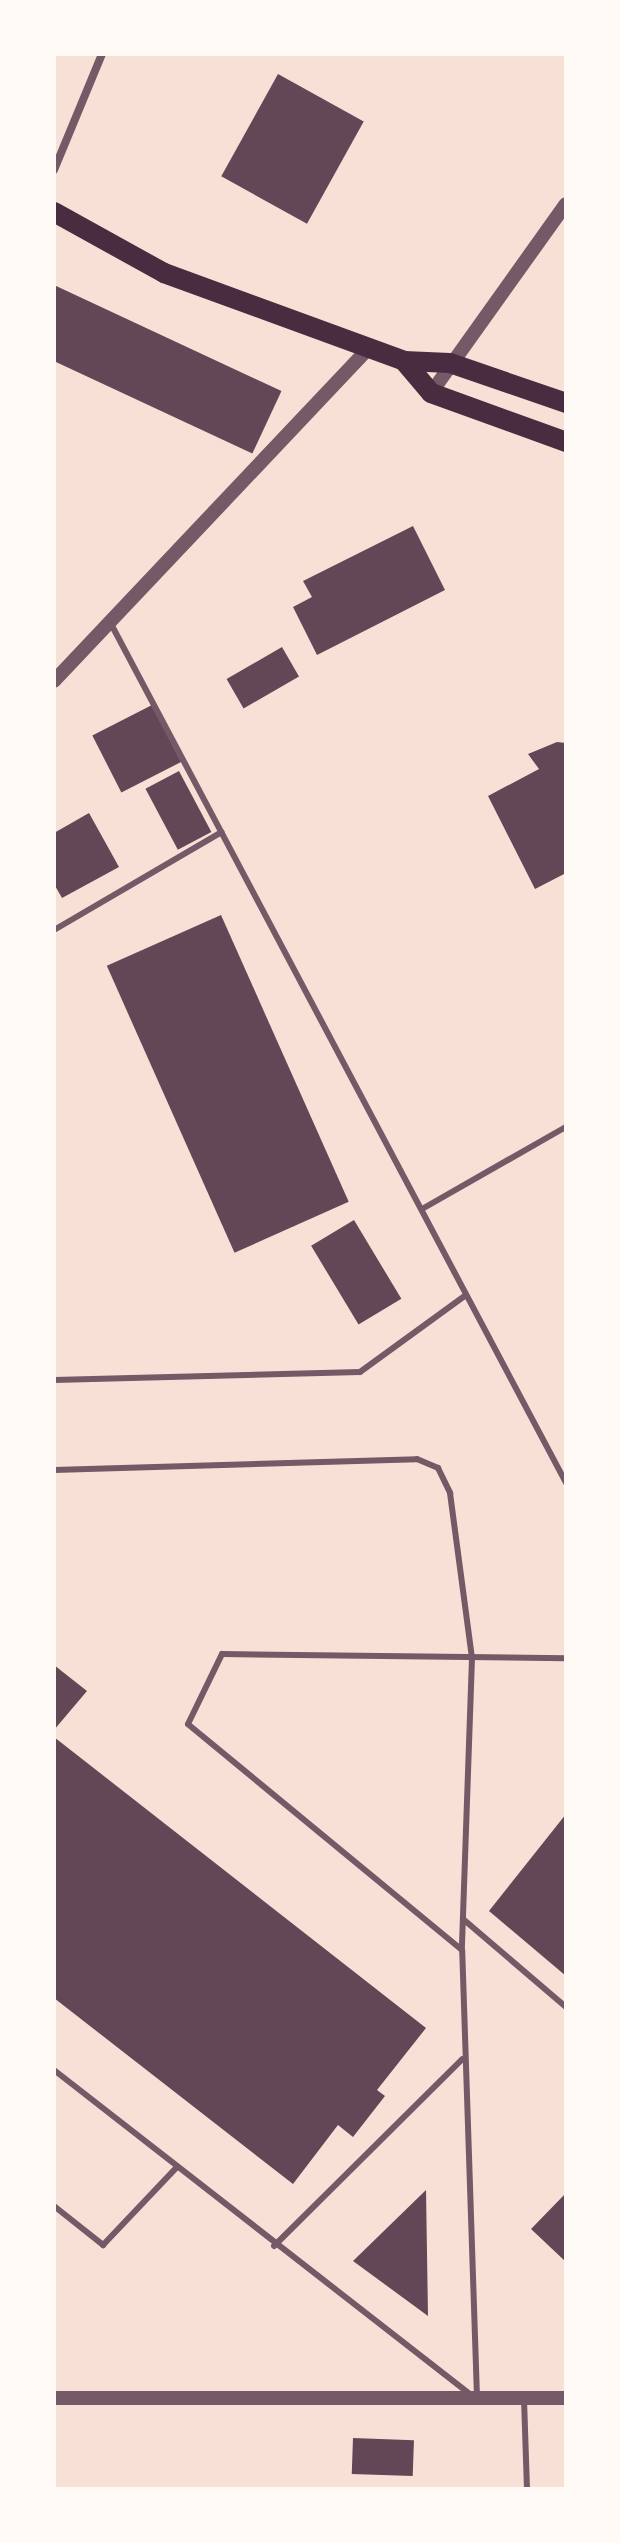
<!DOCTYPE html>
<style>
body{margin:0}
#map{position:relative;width:620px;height:2543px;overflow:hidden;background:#f7e1d7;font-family:Karla,sans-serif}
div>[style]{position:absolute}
.building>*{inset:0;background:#644757;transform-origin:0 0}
.service>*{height:6px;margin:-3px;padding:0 3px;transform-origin:3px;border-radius:3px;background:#755966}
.minor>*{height:8px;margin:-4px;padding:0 4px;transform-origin:4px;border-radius:4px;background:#755966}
.tertiary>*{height:14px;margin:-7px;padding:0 7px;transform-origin:7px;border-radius:7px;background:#755966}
.primary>*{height:20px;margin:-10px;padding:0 10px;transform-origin:10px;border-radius:10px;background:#4a2c40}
span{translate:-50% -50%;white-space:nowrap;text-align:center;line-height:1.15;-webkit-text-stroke:8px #fffaf5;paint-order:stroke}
.frame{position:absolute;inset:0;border:56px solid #fffaf5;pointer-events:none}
</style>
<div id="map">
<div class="building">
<i style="left:278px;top:74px;width:98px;height:117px;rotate:29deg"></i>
<i style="left:54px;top:285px;width:251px;height:69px;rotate:25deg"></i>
<i style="clip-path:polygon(413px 526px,445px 590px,317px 655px,293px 607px,312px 597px,303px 581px)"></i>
<i style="left:282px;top:647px;width:34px;height:64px;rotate:60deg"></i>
<i style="left:152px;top:705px;width:64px;height:67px;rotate:63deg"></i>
<i style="clip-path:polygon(557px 742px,566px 743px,566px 873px,535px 889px,488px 796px,539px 769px,528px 754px)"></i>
<i style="left:179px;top:771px;width:69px;height:38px;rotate:62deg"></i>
<i style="clip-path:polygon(89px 813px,119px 867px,62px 898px,54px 884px,54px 833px)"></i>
<i style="left:221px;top:915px;width:314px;height:125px;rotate:66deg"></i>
<i style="left:354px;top:1220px;width:92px;height:50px;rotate:59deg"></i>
<i style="clip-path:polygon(54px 1665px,87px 1691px,54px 1730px)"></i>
<i style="clip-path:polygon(54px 1737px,426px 2028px,377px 2090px,385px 2096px,353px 2137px,338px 2125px,293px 2184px,54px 1998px)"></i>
<i style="clip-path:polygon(566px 1814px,566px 1976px,489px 1911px)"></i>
<i style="clip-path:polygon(426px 2190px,428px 2316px,353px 2261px)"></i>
<i style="clip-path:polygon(566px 2193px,566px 2262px,531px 2229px)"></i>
<i style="left:353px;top:2438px;width:61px;height:36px;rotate:2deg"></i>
</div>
<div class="service">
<i style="left:110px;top:622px;width:974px;rotate:62.09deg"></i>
<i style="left:54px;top:930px;width:194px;rotate:-30.3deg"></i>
<i style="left:422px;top:1209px;width:166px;rotate:-29.7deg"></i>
<i style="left:54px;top:1380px;width:306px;rotate:-1.5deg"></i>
<i style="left:360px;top:1372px;width:131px;rotate:-36deg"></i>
<i style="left:54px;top:1470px;width:363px;rotate:-1.7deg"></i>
<i style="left:417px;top:1459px;width:23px;rotate:23deg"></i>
<i style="left:438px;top:1468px;width:28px;rotate:64deg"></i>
<i style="left:450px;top:1493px;width:166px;rotate:82.4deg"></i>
<i style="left:472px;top:1658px;width:292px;rotate:92deg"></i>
<i style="left:463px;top:1919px;width:135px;rotate:40.5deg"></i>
<i style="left:54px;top:2070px;width:529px;rotate:37.93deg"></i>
<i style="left:54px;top:2206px;width:63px;rotate:38.5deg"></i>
<i style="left:103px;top:2245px;width:108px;rotate:-46.5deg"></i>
<i style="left:274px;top:2246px;width:265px;rotate:-44.8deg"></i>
<i style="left:477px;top:2397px;width:447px;rotate:-91.9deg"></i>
<i style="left:462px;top:1950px;width:355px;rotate:-140.5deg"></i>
<i style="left:188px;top:1724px;width:78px;rotate:-64.1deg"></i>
<i style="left:222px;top:1654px;width:344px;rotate:0.7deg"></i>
<i style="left:524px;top:2399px;width:90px;rotate:88.1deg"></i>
</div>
<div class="minor">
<i style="left:54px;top:170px;width:126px;rotate:-67.5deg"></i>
</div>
<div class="tertiary">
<i style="left:431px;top:393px;width:232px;rotate:-54.5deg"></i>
<i style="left:54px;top:681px;width:461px;rotate:-46.6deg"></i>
<i style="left:54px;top:2398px;width:512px"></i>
</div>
<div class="primary">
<i style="left:54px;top:212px;width:126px;rotate:29deg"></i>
<i style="left:164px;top:273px;width:256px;rotate:20.1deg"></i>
<i style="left:404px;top:361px;width:46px;rotate:2.5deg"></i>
<i style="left:450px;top:363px;width:123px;rotate:19deg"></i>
<i style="left:404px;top:361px;width:42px;rotate:49.8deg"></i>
<i style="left:431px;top:393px;width:144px;rotate:19.9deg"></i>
</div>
<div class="frame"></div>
</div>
